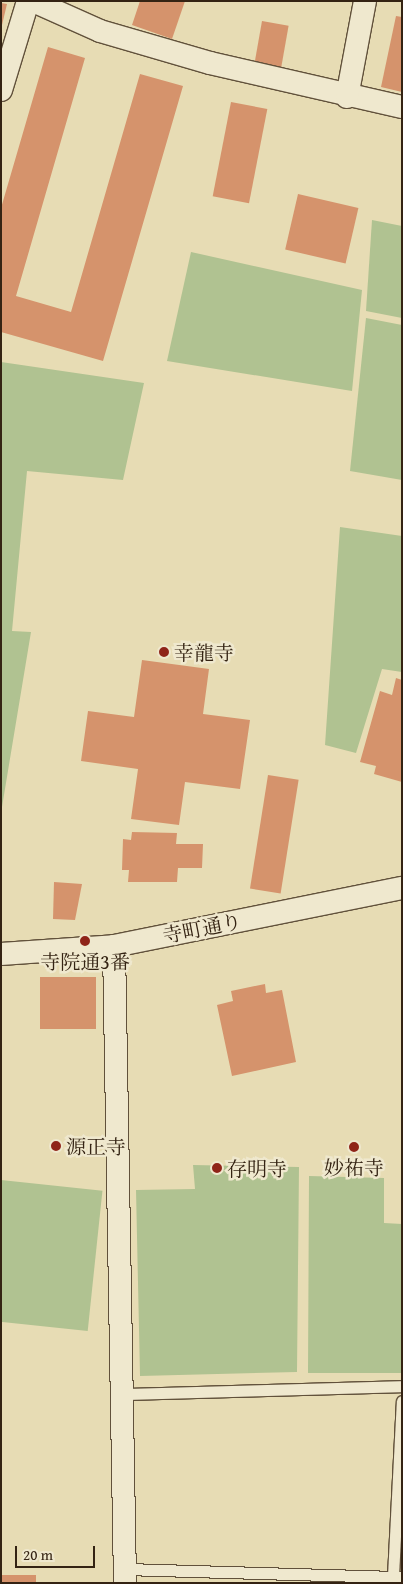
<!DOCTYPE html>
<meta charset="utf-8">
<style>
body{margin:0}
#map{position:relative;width:403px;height:1584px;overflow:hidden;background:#e7dcb4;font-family:"Gentium Book Plus","Noto Serif JP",serif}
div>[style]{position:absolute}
.green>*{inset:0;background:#b0c291;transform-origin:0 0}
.building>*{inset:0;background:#d5936c;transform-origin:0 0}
.roads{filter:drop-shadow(1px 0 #61513b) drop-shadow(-1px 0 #61513b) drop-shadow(0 1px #61513b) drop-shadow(0 -1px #61513b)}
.service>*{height:11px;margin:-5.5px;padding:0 5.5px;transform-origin:5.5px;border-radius:5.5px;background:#efe8ce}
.minor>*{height:22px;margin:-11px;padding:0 11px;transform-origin:11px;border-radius:11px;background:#efe8ce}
.dots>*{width:14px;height:14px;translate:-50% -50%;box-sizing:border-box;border:2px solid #efe8ce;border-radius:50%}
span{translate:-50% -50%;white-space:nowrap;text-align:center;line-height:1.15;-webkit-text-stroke:5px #efe8ce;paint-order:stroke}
.poi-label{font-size:20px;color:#342313}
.left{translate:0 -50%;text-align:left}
.street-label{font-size:20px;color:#342313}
.frame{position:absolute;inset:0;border:2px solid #342313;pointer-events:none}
.scale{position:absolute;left:15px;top:1546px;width:80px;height:22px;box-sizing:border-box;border:2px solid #342313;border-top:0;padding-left:6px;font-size:15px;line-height:18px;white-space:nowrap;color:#342313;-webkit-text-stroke:4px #efe8ce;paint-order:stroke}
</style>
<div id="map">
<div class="green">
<i style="clip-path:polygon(372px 220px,402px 226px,402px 318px,366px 311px)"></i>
<i style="clip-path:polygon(191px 252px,362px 290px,352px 391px,167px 361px)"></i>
<i style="clip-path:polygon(366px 318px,402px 325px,402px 480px,350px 471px)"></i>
<i style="clip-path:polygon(1px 362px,144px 383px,123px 480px,27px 471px,12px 631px,31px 632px,1px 813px)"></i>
<i style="clip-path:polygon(340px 527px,402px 536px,402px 672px,382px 669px,356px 753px,325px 745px)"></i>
<i style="clip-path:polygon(193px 1165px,299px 1167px,297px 1372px,140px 1376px,136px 1190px,195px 1189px)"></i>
<i style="clip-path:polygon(309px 1176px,384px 1178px,384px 1223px,402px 1224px,402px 1373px,308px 1373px)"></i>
<i style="left:1px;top:1180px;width:102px;height:141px;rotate:6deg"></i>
</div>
<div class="building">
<i style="clip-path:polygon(140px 1px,185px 1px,172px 39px,132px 25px)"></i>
<i style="clip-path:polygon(1px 3px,7px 4px,2px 25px,1px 25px)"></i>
<i style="clip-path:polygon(396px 16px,402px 17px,402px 92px,381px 87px)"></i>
<i style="left:262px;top:21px;width:27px;height:43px;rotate:10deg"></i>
<i style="clip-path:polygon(48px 47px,85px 58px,16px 296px,71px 312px,140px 74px,183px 86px,103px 361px,1px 332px,1px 208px)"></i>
<i style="left:231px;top:102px;width:37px;height:96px;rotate:11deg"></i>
<i style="left:298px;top:194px;width:62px;height:57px;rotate:13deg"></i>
<i style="clip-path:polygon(142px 660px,209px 669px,203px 714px,250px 720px,240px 789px,185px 782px,179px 825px,131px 819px,138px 769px,81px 761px,88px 711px,134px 717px)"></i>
<i style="clip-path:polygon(396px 678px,402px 680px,402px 782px,374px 774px,376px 766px,360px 762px,380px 691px,392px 695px)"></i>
<i style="left:268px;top:775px;width:31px;height:115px;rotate:9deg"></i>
<i style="clip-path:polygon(132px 832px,177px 833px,176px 844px,203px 844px,202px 868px,178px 868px,177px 882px,128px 882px,129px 870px,122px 870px,123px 839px,131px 840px)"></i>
<i style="clip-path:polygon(54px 882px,82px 884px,75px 920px,53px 919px)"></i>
<i style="left:40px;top:977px;width:56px;height:52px"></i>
<i style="clip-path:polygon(265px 984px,266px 993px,282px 990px,296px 1062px,232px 1076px,217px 1005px,233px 1001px,231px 991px)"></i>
<i style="left:36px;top:1575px;width:8px;height:35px;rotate:90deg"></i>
</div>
<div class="roads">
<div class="service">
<i style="left:123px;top:1394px;width:279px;rotate:-1.6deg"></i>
<i style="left:125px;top:1569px;width:277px;rotate:1.7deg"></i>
<i style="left:393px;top:1576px;width:175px;rotate:-87.1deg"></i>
</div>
<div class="minor">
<i style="left:33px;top:1px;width:73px;rotate:24.1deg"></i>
<i style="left:100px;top:31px;width:115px;rotate:16.2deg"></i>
<i style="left:210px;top:63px;width:197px;rotate:12.9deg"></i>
<i style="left:1px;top:90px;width:93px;rotate:-73.1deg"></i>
<i style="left:347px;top:97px;width:98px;rotate:-79.4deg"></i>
<i style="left:114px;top:946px;width:637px;rotate:89.01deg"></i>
<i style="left:1px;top:954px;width:113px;rotate:-4deg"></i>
<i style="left:114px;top:946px;width:294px;rotate:-11.4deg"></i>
</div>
</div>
<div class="dots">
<i style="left:164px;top:652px;background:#8f2418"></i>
<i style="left:85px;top:941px;background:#8f2418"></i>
<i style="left:56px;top:1146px;background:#8f2418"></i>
<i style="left:354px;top:1147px;background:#8f2418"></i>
<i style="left:217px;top:1168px;background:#8f2418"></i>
</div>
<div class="poi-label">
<span class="left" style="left:174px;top:652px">幸龍寺</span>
<span style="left:85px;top:961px">寺院通3番</span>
<span class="left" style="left:66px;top:1146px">源正寺</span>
<span style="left:354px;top:1167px">妙祐寺</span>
<span class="left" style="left:227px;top:1168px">存明寺</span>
</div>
<div class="street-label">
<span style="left:202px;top:928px;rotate:-11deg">寺町通り</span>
</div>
<div class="frame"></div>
<div class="scale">20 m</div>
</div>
